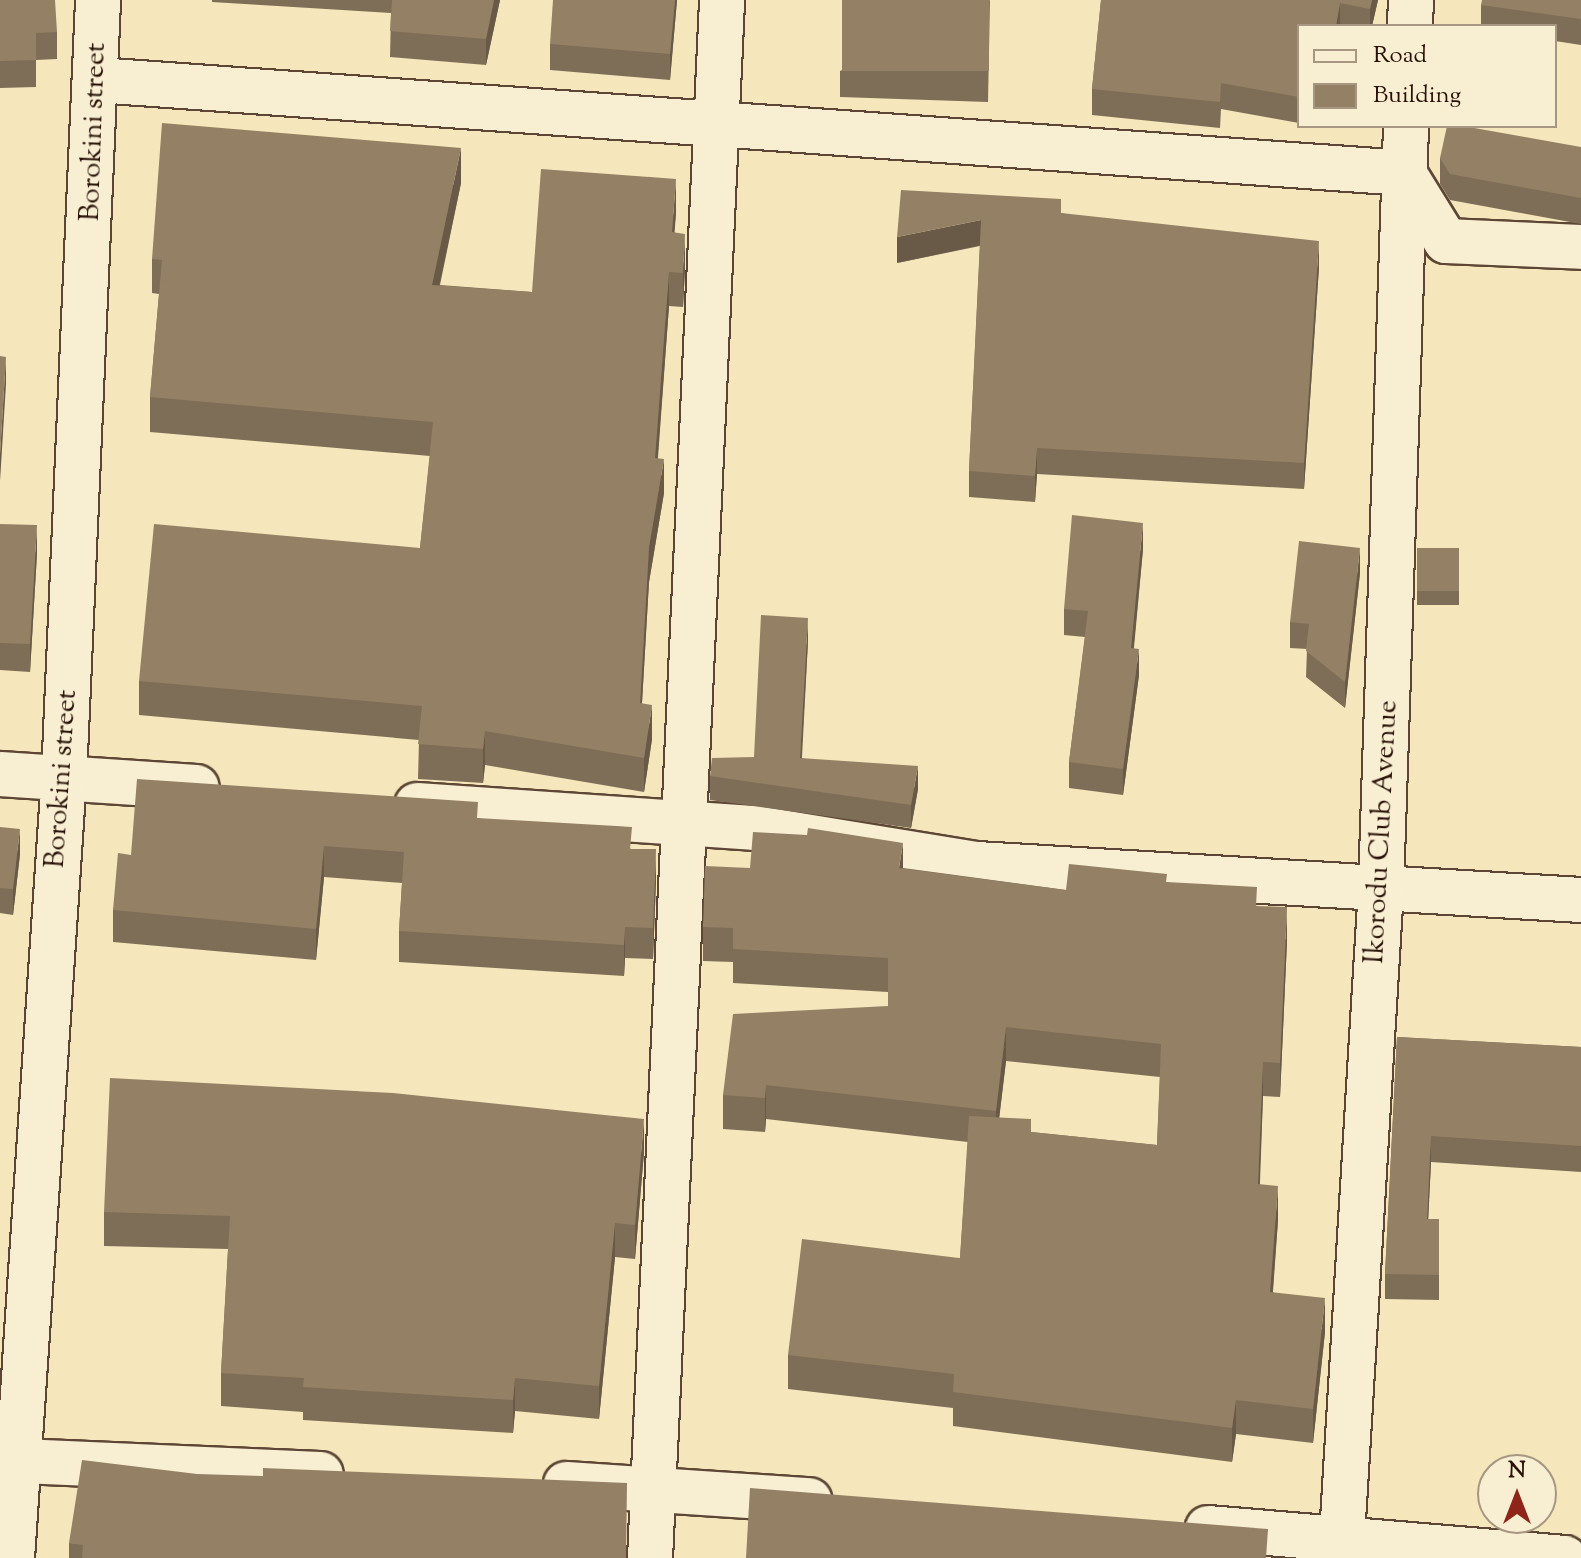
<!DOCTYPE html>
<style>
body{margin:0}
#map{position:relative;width:1581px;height:1558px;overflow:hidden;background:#f5e7bb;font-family:"Sorts Mill Goudy",serif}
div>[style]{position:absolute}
.roads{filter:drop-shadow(2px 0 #5d4635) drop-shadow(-2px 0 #5d4635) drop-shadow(0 2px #5d4635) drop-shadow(0 -2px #5d4635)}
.street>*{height:44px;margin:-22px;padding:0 22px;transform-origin:22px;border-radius:22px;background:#f8efd3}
.wall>*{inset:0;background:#7f6e57;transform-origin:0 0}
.shaded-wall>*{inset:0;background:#685a47}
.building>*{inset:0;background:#948065;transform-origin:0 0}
span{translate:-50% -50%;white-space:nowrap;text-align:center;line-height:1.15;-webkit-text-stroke:7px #f8efd3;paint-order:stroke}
.street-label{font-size:28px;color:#2a1108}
.legend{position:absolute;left:1297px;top:24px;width:260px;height:104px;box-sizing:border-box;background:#f8efd3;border:2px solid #a69682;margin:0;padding:10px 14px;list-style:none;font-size:24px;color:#2a1108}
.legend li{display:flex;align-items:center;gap:16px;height:40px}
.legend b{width:40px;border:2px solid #a69682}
.north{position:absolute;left:1477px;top:1454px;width:80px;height:80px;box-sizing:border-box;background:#f8efd3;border:2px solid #a69682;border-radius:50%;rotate:0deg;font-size:22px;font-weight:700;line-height:32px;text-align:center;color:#2a1108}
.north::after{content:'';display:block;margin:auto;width:28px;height:36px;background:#8f2418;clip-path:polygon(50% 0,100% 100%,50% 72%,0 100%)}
</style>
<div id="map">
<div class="roads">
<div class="street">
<i style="left:1410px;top:26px;width:26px;rotate:-88deg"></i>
<i style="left:97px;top:80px;width:1310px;rotate:4.07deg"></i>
<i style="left:1404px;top:173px;width:80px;rotate:58.3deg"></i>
<i style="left:1446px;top:241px;width:135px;rotate:2.5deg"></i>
<i style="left:0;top:774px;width:197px;rotate:3.8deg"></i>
<i style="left:417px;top:805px;width:340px;rotate:3.9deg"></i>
<i style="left:756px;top:828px;width:224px;rotate:9.3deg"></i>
<i style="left:977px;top:864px;width:605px;rotate:3.41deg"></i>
<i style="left:0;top:1460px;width:321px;rotate:2.5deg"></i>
<i style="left:566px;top:1484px;width:244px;rotate:3.8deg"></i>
<i style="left:1208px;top:1528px;width:358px;rotate:4.8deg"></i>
<i style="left:1342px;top:1537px;width:650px;rotate:-86.56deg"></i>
<i style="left:1381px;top:888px;width:762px;rotate:-88.12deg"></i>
<i style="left:12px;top:1558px;width:783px;rotate:-86.19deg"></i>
<i style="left:64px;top:777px;width:778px;rotate:-87.49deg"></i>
<i style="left:650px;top:1558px;width:1560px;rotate:-87.35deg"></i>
</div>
</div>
<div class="wall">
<i style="clip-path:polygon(0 0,57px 32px,57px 59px,36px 60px,36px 87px,0 88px)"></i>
<i style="clip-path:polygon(212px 0,500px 0,486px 65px,390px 57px,391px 13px,212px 2px)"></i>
<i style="clip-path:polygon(677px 0,670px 80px,550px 70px,550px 44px)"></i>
<i style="clip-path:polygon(990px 0,988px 102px,840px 97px,840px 71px)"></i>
<i style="clip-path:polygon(1101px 0,1378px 0,1372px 26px,1299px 26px,1299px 123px,1221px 109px,1220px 128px,1092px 115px,1092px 89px)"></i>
<i style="clip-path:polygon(1581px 0,1581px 45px,1555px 41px,1555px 26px,1481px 26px,1481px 5px)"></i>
<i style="clip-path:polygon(1581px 147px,1581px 224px,1450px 200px,1440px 184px,1440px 158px)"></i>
<i style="clip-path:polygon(461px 183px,440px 285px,532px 292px,676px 213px,674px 232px,685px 268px,683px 307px,669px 306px,658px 458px,664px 493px,649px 582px,642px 703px,652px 739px,644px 792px,485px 765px,483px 783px,418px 779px,419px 740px,139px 715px,139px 681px,420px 548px,430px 456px,150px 432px,150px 397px,159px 294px,152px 293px,152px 259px)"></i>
<i style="clip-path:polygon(1061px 213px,1319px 267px,1304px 489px,1037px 474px,1035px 502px,969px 497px,969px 471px,980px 246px,897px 263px)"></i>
<i style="clip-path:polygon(0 524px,37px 553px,30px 672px,0 670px)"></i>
<i style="left:1417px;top:548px;width:42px;height:57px"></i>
<i style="clip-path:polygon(1143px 549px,1134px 648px,1139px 675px,1123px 795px,1069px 788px,1069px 762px,1085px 637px,1064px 635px,1064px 609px)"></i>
<i style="clip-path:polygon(1360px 573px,1345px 708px,1306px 677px,1307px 649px,1290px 648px,1290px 622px)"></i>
<i style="clip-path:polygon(808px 641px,802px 758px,918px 789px,911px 828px,710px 800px,710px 776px,754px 757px)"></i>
<i style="clip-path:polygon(478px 818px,632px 849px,656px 881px,653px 959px,625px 958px,624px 976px,399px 962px,399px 931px,402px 883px,324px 877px,316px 960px,113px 942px,113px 910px,131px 855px)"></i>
<i style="clip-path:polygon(0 827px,20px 854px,13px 915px,0 913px)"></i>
<i style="clip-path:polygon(evenodd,750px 868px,903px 868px,1066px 890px,1167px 882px,1257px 906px,1287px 941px,1280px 1097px,1263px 1096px,1260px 1184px,1278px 1220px,1273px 1292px,1325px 1332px,1313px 1443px,1236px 1434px,1232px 1462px,953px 1426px,953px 1408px,788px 1389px,788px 1355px,960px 1258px,968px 1142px,766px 1119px,765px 1132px,723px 1129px,723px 1095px,888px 1006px,888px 992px,733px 983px,733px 962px,703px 961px,703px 927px,750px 868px,1006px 1061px,1160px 1077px,1157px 1145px,1031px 1132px,999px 1118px,1006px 1061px)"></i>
<i style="clip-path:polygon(1397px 1037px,1581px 1047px,1581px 1172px,1431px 1162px,1428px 1219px,1439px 1219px,1439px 1300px,1385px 1299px,1385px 1274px)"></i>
<i style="clip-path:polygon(644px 1152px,635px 1259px,615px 1257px,599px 1419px,515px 1411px,513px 1433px,303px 1420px,303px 1412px,221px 1406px,221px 1373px,228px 1249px,104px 1246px,104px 1212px)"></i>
<i style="clip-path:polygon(69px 1543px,627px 1558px,69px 1558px)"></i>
</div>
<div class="shaded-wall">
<i style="clip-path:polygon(494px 0,500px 0,486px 65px,486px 39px)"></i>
<i style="clip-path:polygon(675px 0,677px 0,670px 80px,670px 54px)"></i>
<i style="clip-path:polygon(1372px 0,1378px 0,1372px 26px,1370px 26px,1370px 9px)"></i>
<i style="clip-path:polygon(1340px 3px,1340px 26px,1336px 26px)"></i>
<i style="clip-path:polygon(461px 148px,461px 183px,432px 319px,432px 285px)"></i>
<i style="clip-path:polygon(676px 179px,676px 213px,672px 266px,672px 232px)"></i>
<i style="clip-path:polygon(981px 220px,981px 245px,897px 263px,897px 237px)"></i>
<i style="clip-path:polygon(685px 234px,685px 268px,683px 307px,683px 273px)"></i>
<i style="clip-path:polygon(1319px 241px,1319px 267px,1304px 489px,1304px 463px)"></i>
<i style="clip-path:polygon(669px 272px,669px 306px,655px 492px,655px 458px)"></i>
<i style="clip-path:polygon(6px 357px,6px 384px,0 481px,0 454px)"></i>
<i style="clip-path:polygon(1037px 448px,1037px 474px,1035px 502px,1035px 476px)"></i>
<i style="clip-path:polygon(664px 459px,664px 493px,649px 582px,640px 737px,640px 703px,649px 547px)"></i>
<i style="clip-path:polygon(1143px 523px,1143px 549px,1131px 674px,1131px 648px)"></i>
<i style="clip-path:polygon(37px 525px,37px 553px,30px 672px,30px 644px)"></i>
<i style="clip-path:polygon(1360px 548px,1360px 573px,1345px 708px,1345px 682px)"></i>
<i style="clip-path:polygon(808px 618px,808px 641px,800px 781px,800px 758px)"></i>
<i style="clip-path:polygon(1139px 649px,1139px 675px,1123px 795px,1123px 769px)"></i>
<i style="clip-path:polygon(652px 705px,652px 739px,644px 792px,644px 758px)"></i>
<i style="clip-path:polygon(485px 731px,485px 765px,483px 783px,483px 749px)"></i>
<i style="clip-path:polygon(918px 766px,918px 789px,911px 828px,911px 805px)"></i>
<i style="clip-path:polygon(20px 829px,20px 854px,13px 915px,13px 889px)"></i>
<i style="clip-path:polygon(903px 843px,903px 877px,899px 868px)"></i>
<i style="clip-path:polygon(324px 846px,324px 877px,316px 960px,316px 929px)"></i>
<i style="clip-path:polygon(656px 849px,656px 881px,653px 959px,653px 928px)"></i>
<i style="clip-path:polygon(1287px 907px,1287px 941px,1280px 1097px,1280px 1063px)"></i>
<i style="clip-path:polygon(625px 927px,625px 958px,624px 976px,624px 945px)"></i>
<i style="clip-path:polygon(1006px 1027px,1006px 1061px,996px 1145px,996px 1111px)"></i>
<i style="clip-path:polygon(1263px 1062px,1263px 1096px,1258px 1218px,1258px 1184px)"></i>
<i style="clip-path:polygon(766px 1085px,766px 1119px,765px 1132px,765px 1098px)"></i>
<i style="clip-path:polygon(644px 1119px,644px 1152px,635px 1259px,635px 1225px)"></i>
<i style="clip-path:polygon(1431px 1136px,1431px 1162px,1427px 1245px,1427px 1219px)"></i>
<i style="clip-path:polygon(1278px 1186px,1278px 1220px,1270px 1326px,1270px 1292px)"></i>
<i style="clip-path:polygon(615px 1223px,615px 1257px,599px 1419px,599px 1386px)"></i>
<i style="clip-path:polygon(1325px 1298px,1325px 1332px,1313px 1443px,1313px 1409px)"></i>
<i style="clip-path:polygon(515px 1378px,515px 1411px,513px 1433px,513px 1400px)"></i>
<i style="clip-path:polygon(1236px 1400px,1236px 1434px,1232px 1462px,1232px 1428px)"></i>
</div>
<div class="building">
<i style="clip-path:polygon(0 0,55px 0,57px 32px,36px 33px,36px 60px,0 61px)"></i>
<i style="clip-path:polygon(392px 0,494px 0,486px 39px,390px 31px)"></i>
<i style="clip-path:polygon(553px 0,675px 0,670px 54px,550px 44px)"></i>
<i style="left:842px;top:0;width:147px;height:71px"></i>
<i style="clip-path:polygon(1101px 0,1372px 0,1370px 9px,1340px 3px,1336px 26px,1299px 26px,1299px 97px,1221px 83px,1220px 102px,1092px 89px)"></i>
<i style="clip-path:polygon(1482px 0,1581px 0,1581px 19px,1481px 5px)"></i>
<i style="clip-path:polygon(162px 123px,461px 148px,432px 285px,532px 292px,541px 169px,676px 179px,672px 232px,685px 234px,683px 273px,669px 272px,655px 458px,664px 459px,649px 547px,640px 703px,652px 705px,644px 758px,485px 731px,483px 749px,418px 744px,422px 706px,139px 681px,154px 524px,420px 548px,433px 422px,150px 397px,162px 260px,152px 259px)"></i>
<i style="clip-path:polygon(1447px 126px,1463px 126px,1581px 147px,1581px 198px,1450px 174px,1440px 158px)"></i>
<i style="clip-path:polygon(901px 190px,1061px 199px,1061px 213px,1319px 241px,1304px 463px,1037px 448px,1035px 476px,969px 471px,981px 220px,897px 237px)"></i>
<i style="clip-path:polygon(0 356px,6px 357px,0 454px)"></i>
<i style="clip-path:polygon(1072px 515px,1143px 523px,1131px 648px,1139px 649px,1123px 769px,1069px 762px,1088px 611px,1064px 609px)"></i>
<i style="clip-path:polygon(0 524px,37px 525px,30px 644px,0 643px)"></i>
<i style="clip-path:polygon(1299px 541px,1360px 548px,1345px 682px,1306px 651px,1309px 624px,1290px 622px)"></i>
<i style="left:1417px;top:548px;width:42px;height:43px"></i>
<i style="clip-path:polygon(761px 615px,808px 618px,800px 758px,918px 766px,911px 805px,710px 776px,712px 758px,754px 757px)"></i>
<i style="clip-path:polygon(137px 779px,478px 802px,477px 818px,632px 827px,630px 849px,656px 849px,653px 928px,625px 927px,624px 945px,399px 931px,404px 852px,324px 846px,316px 929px,113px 910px,118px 853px,131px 855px)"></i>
<i style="clip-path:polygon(0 827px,20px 829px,13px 889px,0 888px)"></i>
<i style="clip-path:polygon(808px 828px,903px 843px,899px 868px,1066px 890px,1069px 864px,1167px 874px,1166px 882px,1257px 887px,1256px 906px,1287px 907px,1280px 1063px,1263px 1062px,1258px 1184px,1278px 1186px,1270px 1292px,1325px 1298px,1313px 1409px,1236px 1400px,1232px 1428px,953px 1392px,954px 1374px,788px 1355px,802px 1239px,960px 1258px,969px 1116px,1031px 1119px,1031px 1132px,1157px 1145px,1161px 1044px,1006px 1027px,996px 1111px,766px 1085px,765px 1098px,723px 1095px,733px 1014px,888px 1006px,888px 958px,733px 949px,733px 928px,703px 927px,705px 866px,750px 868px,753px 832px,807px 835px)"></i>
<i style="clip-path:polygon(1397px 1037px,1581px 1047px,1581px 1146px,1431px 1136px,1427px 1219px,1439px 1219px,1439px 1275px,1385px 1274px)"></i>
<i style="clip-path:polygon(110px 1078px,393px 1093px,644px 1119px,635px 1225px,615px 1223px,599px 1386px,515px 1378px,513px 1400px,303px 1387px,304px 1378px,221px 1373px,230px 1216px,104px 1212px)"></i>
<i style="clip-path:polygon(82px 1460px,197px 1474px,263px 1476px,263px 1468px,627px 1483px,626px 1558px,82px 1558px,83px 1545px,69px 1543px)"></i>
<i style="clip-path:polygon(750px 1488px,1268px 1529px,1266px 1558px,746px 1558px)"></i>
</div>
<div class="street-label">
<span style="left:94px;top:132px;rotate:-88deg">Borokini street</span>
<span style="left:62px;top:779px;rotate:-86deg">Borokini street</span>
<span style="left:1382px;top:832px;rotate:-87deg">Ikorodu Club Avenue</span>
</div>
<ul class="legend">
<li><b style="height:10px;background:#f8efd3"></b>Road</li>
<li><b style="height:22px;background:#948065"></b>Building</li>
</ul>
<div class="north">N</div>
</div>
